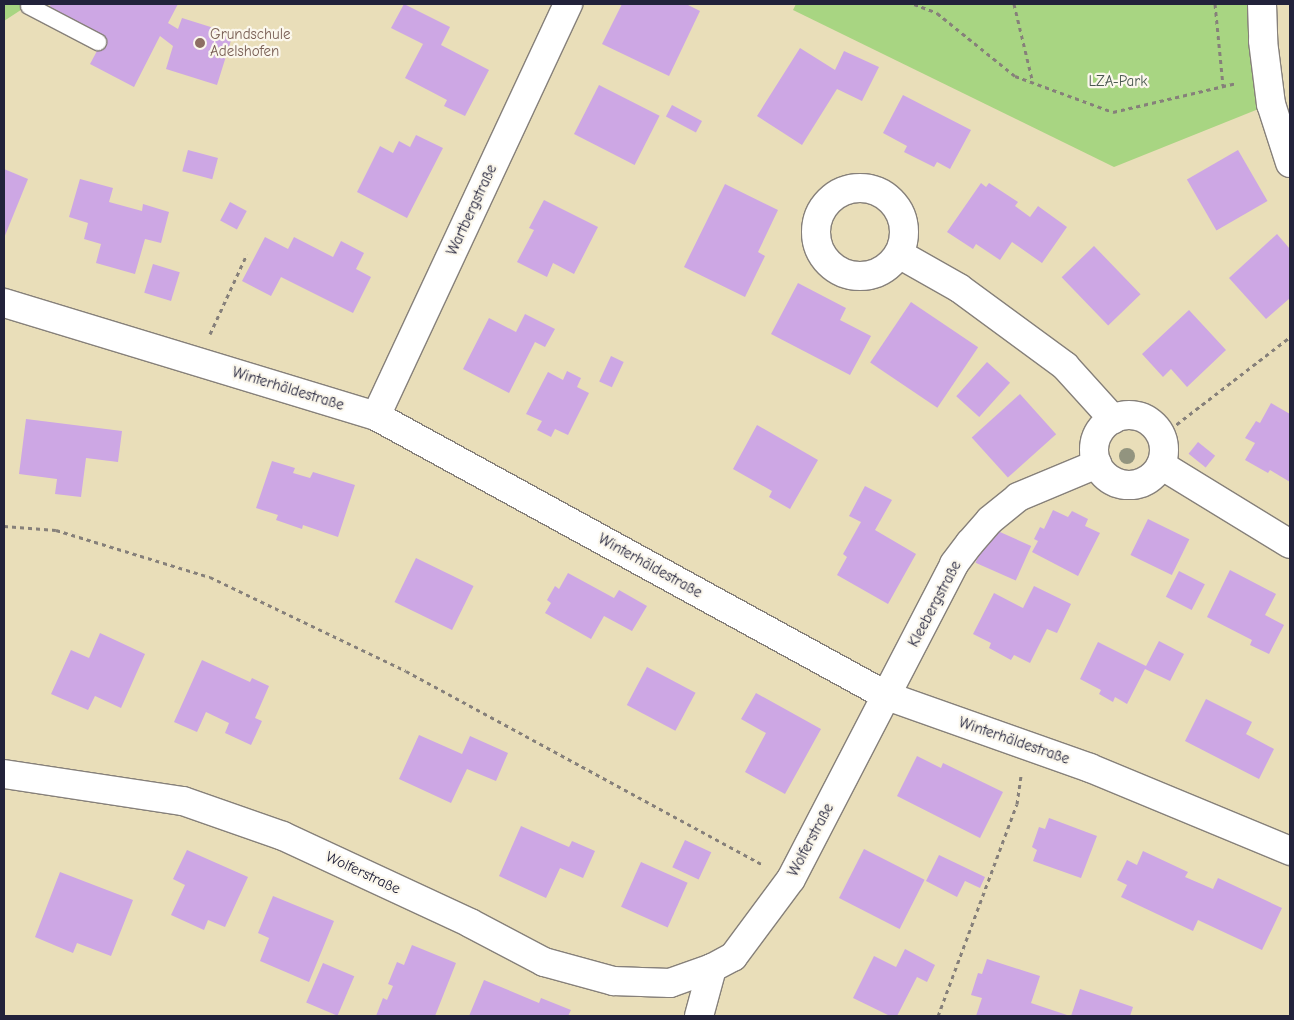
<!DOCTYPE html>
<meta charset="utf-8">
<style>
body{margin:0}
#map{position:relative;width:1294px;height:1020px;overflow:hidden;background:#e9deb9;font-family:"Comic Neue",sans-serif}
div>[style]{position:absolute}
.green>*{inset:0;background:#a8d582}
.building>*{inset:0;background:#cda7e4;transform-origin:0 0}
.path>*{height:3px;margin-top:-1.5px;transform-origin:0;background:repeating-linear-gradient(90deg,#86807a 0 4px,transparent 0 8px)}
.roads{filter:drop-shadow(1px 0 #86807a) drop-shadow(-1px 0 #86807a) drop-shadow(0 1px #86807a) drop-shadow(0 -1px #86807a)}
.service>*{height:16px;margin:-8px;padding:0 8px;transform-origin:8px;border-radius:8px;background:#fff}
.minor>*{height:28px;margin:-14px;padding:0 14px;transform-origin:14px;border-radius:14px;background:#fff}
.minor>.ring{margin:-14px;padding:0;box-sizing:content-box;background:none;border:28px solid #fff;border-radius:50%}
.trees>*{width:16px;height:16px;margin:-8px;border-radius:50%;background:#92947f}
.dots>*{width:14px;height:14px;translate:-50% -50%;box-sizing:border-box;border:2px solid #fbf7ec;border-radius:50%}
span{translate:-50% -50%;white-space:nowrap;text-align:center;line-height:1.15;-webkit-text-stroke:4.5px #fbf7ec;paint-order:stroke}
.education-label{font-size:15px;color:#785e54}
.left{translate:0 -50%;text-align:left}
.park-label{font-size:15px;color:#4a5850}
.street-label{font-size:15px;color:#22223b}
.frame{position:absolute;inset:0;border:5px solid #22223b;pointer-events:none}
</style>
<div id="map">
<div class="green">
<i style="clip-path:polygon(4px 4px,30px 4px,4px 21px)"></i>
<i style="clip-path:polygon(796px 4px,1262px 4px,1271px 104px,1114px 167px,793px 10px)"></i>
</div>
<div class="building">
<i style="clip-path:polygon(51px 4px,178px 4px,168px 23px,178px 29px,182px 18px,233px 34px,217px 85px,166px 69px,173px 46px,160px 36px,134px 87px,90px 64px,105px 36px,49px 8px)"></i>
<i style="clip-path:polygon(404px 4px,450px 27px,441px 45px,489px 70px,465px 116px,444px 106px,447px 100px,405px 78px,423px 44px,391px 28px)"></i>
<i style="clip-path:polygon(622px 4px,686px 4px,700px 11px,669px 76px,602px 44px)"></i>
<i style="clip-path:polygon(800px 48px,835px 70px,844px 51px,879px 67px,862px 101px,837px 89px,802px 145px,757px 116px)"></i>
<i style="left:599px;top:85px;width:68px;height:55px;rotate:27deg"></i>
<i style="clip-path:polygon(903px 95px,971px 130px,950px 169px,937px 162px,934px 167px,904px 152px,907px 146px,883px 133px)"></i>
<i style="left:672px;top:105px;width:34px;height:13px;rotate:28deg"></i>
<i style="clip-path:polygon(416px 135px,443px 148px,407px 218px,357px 192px,380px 146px,393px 153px,399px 141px,410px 147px)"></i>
<i style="left:188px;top:150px;width:31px;height:22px;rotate:15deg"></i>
<i style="left:1238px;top:150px;width:59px;height:59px;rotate:60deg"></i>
<i style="clip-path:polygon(4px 169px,28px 179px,4px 238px)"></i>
<i style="clip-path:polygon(80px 179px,113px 188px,109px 202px,142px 211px,143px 204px,169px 212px,161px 243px,145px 239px,135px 274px,96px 263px,101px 244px,84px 239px,88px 223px,69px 217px)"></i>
<i style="clip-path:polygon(981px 183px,986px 187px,989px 183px,1018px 202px,1015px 206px,1030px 217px,1038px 206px,1067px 227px,1042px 263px,1012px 242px,1000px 260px,976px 244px,973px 249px,947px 232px)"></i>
<i style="clip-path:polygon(725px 184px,778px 210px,758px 252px,765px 256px,745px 297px,684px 267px)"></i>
<i style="clip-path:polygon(544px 200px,598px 227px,574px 274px,553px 263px,547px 277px,517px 262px,534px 230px,529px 228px)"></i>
<i style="left:230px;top:202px;width:19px;height:21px;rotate:28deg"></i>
<i style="clip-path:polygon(1277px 234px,1290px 249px,1290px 298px,1266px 319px,1229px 278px)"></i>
<i style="clip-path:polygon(265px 237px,288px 249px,294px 237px,333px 257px,341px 241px,364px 253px,356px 269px,371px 277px,353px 313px,281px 277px,271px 296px,242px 281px)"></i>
<i style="left:1094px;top:246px;width:67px;height:45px;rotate:46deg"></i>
<i style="left:153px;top:264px;width:28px;height:30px;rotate:17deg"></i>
<i style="clip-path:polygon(798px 283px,846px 308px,840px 320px,871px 336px,850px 375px,771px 334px)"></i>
<i style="left:911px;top:302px;width:81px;height:73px;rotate:34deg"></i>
<i style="clip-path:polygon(1189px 310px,1226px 350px,1187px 387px,1171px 369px,1163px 377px,1142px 354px)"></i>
<i style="clip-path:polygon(525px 314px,555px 329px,545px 347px,535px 342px,509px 393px,463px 369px,489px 318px,516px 332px)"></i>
<i style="left:611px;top:356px;width:14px;height:28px;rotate:25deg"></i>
<i style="left:987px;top:362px;width:31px;height:46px;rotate:42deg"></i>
<i style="clip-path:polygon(567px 371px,581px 378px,577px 387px,589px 393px,568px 435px,555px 429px,551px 437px,537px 430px,542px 421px,526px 414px,548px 372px,563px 380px)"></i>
<i style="left:1020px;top:394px;width:54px;height:65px;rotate:48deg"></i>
<i style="clip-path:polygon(1271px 403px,1290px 414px,1290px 482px,1270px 470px,1268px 473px,1245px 460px,1255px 443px,1245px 438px,1256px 421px,1260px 423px)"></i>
<i style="clip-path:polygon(26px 419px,122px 431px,118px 462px,86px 458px,81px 497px,55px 494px,57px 479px,19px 474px)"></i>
<i style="clip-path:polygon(757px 425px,818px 460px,790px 509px,769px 497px,772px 491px,733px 469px)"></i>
<i style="left:1198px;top:442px;width:22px;height:15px;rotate:39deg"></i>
<i style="clip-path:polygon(272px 461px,295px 468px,293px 473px,310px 478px,313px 472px,355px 485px,338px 537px,303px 525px,302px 529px,276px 520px,278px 515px,256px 508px)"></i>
<i style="clip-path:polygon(865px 486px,892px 500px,875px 530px,916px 554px,888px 604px,837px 575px,847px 557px,843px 554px,861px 522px,849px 516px)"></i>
<i style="clip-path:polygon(1053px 510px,1068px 517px,1072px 511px,1088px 519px,1085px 526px,1100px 533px,1078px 576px,1032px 552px,1038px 541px,1034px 539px,1040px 527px,1044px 529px)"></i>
<i style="left:1148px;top:519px;width:46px;height:40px;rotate:26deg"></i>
<i style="left:991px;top:528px;width:44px;height:38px;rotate:24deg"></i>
<i style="left:416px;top:558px;width:64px;height:49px;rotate:26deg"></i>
<i style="clip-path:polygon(1230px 570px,1276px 594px,1265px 615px,1284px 625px,1269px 654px,1250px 645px,1252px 640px,1207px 617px)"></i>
<i style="left:1179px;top:571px;width:29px;height:29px;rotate:27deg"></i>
<i style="clip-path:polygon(568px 573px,614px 598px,619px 590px,647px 606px,632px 631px,604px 616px,591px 639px,545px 613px,551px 603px,547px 600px,555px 586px,559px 589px)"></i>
<i style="clip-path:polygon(1034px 586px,1071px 604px,1057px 633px,1047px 629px,1030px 663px,1014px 655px,1011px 660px,989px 648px,991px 643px,973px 634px,994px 593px,1023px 608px)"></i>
<i style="clip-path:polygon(100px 633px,145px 654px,121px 708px,95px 696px,88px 710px,51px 694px,71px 650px,89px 658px)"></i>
<i style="clip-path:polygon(1159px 641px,1184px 654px,1170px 681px,1145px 669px,1127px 704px,1115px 697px,1113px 702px,1099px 694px,1101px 690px,1080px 679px,1098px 642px,1146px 666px)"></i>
<i style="clip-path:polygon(202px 660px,250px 682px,252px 678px,269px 686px,255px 718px,262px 721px,251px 745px,225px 733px,229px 723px,206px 712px,197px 732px,174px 722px)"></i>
<i style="left:647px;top:667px;width:55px;height:43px;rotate:28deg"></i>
<i style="clip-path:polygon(756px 693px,821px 729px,785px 794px,745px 772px,766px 733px,741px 719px)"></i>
<i style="clip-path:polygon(1206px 699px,1252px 722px,1246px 734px,1274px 749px,1259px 779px,1185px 741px)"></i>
<i style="clip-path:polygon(419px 735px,462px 754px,470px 736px,508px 753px,496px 781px,467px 769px,451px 803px,399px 779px)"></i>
<i style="clip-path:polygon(917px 756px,941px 768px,943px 763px,1003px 792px,980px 838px,897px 796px)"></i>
<i style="clip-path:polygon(1049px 818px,1097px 836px,1081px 878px,1033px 861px,1037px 850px,1032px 847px,1039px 827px,1045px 829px)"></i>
<i style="clip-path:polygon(521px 826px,569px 847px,572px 841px,595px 851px,583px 878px,560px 868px,546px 898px,499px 876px)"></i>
<i style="left:685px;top:840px;width:29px;height:30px;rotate:25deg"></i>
<i style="left:864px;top:849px;width:68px;height:55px;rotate:27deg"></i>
<i style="clip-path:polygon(187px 850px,248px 877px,225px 927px,208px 920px,204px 930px,171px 915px,185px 885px,173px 879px)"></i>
<i style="clip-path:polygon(1143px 851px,1188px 872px,1185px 877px,1213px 889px,1218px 878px,1282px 908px,1262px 950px,1198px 920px,1193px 931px,1121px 897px,1127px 885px,1117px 880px,1127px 860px,1137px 865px)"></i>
<i style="clip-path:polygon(939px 855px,985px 877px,980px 888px,965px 881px,957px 897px,926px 881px)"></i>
<i style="left:641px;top:862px;width:51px;height:49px;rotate:24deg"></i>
<i style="clip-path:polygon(60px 872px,133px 900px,111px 956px,77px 943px,73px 953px,35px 937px)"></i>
<i style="clip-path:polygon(273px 896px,334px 921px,309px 982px,260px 961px,269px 938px,258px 933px)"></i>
<i style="clip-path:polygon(412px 945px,456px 963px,435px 1016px,376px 1016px,383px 998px,387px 1000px,393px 986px,388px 984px,397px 962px,404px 965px)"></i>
<i style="clip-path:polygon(905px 949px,935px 965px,927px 982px,917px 977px,897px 1016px,890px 1016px,853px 998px,874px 956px,896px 967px)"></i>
<i style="clip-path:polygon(987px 959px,1040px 976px,1031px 1003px,1070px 1016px,976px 1016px,982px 998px,971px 995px,978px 973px,982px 974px)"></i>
<i style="left:323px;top:963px;width:34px;height:43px;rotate:23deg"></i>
<i style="clip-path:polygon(484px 980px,539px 1003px,541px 998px,571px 1010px,568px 1016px,469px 1016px)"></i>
<i style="clip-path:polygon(1080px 989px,1133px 1007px,1130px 1016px,1071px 1016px)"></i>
</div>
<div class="path">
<i style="left:914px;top:4px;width:25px;rotate:21deg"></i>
<i style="left:937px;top:13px;width:100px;rotate:38.9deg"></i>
<i style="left:1015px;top:76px;width:104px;rotate:20.2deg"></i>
<i style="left:1113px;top:112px;width:127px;rotate:-13.2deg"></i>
<i style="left:1014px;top:4px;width:81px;rotate:76.5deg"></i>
<i style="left:1215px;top:4px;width:82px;rotate:84.4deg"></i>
<i style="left:210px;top:334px;width:88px;rotate:-65.2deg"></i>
<i style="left:1164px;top:434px;width:159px;rotate:-37.6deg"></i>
<i style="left:4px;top:526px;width:52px;rotate:4.4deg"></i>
<i style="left:56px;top:530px;width:161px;rotate:17deg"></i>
<i style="left:210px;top:577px;width:217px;rotate:25.6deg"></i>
<i style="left:406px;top:671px;width:407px;rotate:28.5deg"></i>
<i style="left:938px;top:1016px;width:226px;rotate:-69.6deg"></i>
<i style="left:1017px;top:804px;width:28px;rotate:-82deg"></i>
</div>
<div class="roads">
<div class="service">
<i style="left:29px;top:6px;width:78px;rotate:27.6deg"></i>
</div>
<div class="minor">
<i style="left:1262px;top:4px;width:37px;rotate:88deg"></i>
<i style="left:1263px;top:41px;width:64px;rotate:82.8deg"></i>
<i style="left:1271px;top:104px;width:62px;rotate:72.1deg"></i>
<i class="ring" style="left:816px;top:188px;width:60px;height:60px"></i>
<i style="left:899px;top:254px;width:69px;rotate:29.5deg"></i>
<i style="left:959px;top:288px;width:132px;rotate:36.3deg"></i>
<i style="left:1065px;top:366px;width:72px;rotate:47.8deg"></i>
<i style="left:4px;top:303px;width:389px;rotate:16.9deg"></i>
<i style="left:376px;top:416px;width:583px;rotate:28.72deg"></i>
<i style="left:887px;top:696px;width:215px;rotate:19.5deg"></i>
<i style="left:1090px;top:768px;width:217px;rotate:22.5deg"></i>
<i class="ring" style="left:1094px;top:415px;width:42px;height:42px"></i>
<i style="left:376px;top:416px;width:455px;rotate:-65deg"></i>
<i style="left:1161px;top:465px;width:151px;rotate:31.5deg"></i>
<i style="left:4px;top:774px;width:181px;rotate:8.6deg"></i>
<i style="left:183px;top:801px;width:106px;rotate:19.3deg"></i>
<i style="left:283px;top:836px;width:206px;rotate:24.9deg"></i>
<i style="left:470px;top:923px;width:84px;rotate:27.8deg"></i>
<i style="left:544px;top:962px;width:72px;rotate:15.4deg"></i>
<i style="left:613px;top:981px;width:57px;rotate:2deg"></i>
<i style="left:670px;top:983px;width:45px;rotate:-19.7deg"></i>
<i style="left:712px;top:968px;width:24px;rotate:-28deg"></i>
<i style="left:733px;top:957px;width:97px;rotate:-53.4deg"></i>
<i style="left:791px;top:879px;width:355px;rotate:-62.6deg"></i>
<i style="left:954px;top:564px;width:26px;rotate:-53deg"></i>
<i style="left:970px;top:543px;width:30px;rotate:-49deg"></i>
<i style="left:990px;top:520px;width:36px;rotate:-39deg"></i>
<i style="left:1018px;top:497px;width:86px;rotate:-22.7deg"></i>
<i style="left:699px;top:1016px;width:50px;rotate:-74.8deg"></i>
</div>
</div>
<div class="trees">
<i style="left:1127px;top:456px"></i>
</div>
<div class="dots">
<i style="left:200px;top:43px;background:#8d6e63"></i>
</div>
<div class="education-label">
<span class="left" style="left:210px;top:43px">Grundschule<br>Adelshofen</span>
</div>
<div class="park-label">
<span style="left:1118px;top:82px">LZA-Park</span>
</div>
<div class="street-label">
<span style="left:472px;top:210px;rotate:-65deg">Wartbergstraße</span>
<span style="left:288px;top:389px;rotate:17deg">Winterhäldestraße</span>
<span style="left:650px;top:566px;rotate:29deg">Winterhäldestraße</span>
<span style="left:935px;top:604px;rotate:-62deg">Kleebergstraße</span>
<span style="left:1014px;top:741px;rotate:19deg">Winterhäldestraße</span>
<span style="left:811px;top:840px;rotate:-62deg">Wolferstraße</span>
<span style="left:363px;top:873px;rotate:25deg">Wolferstraße</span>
</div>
<div class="frame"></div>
</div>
